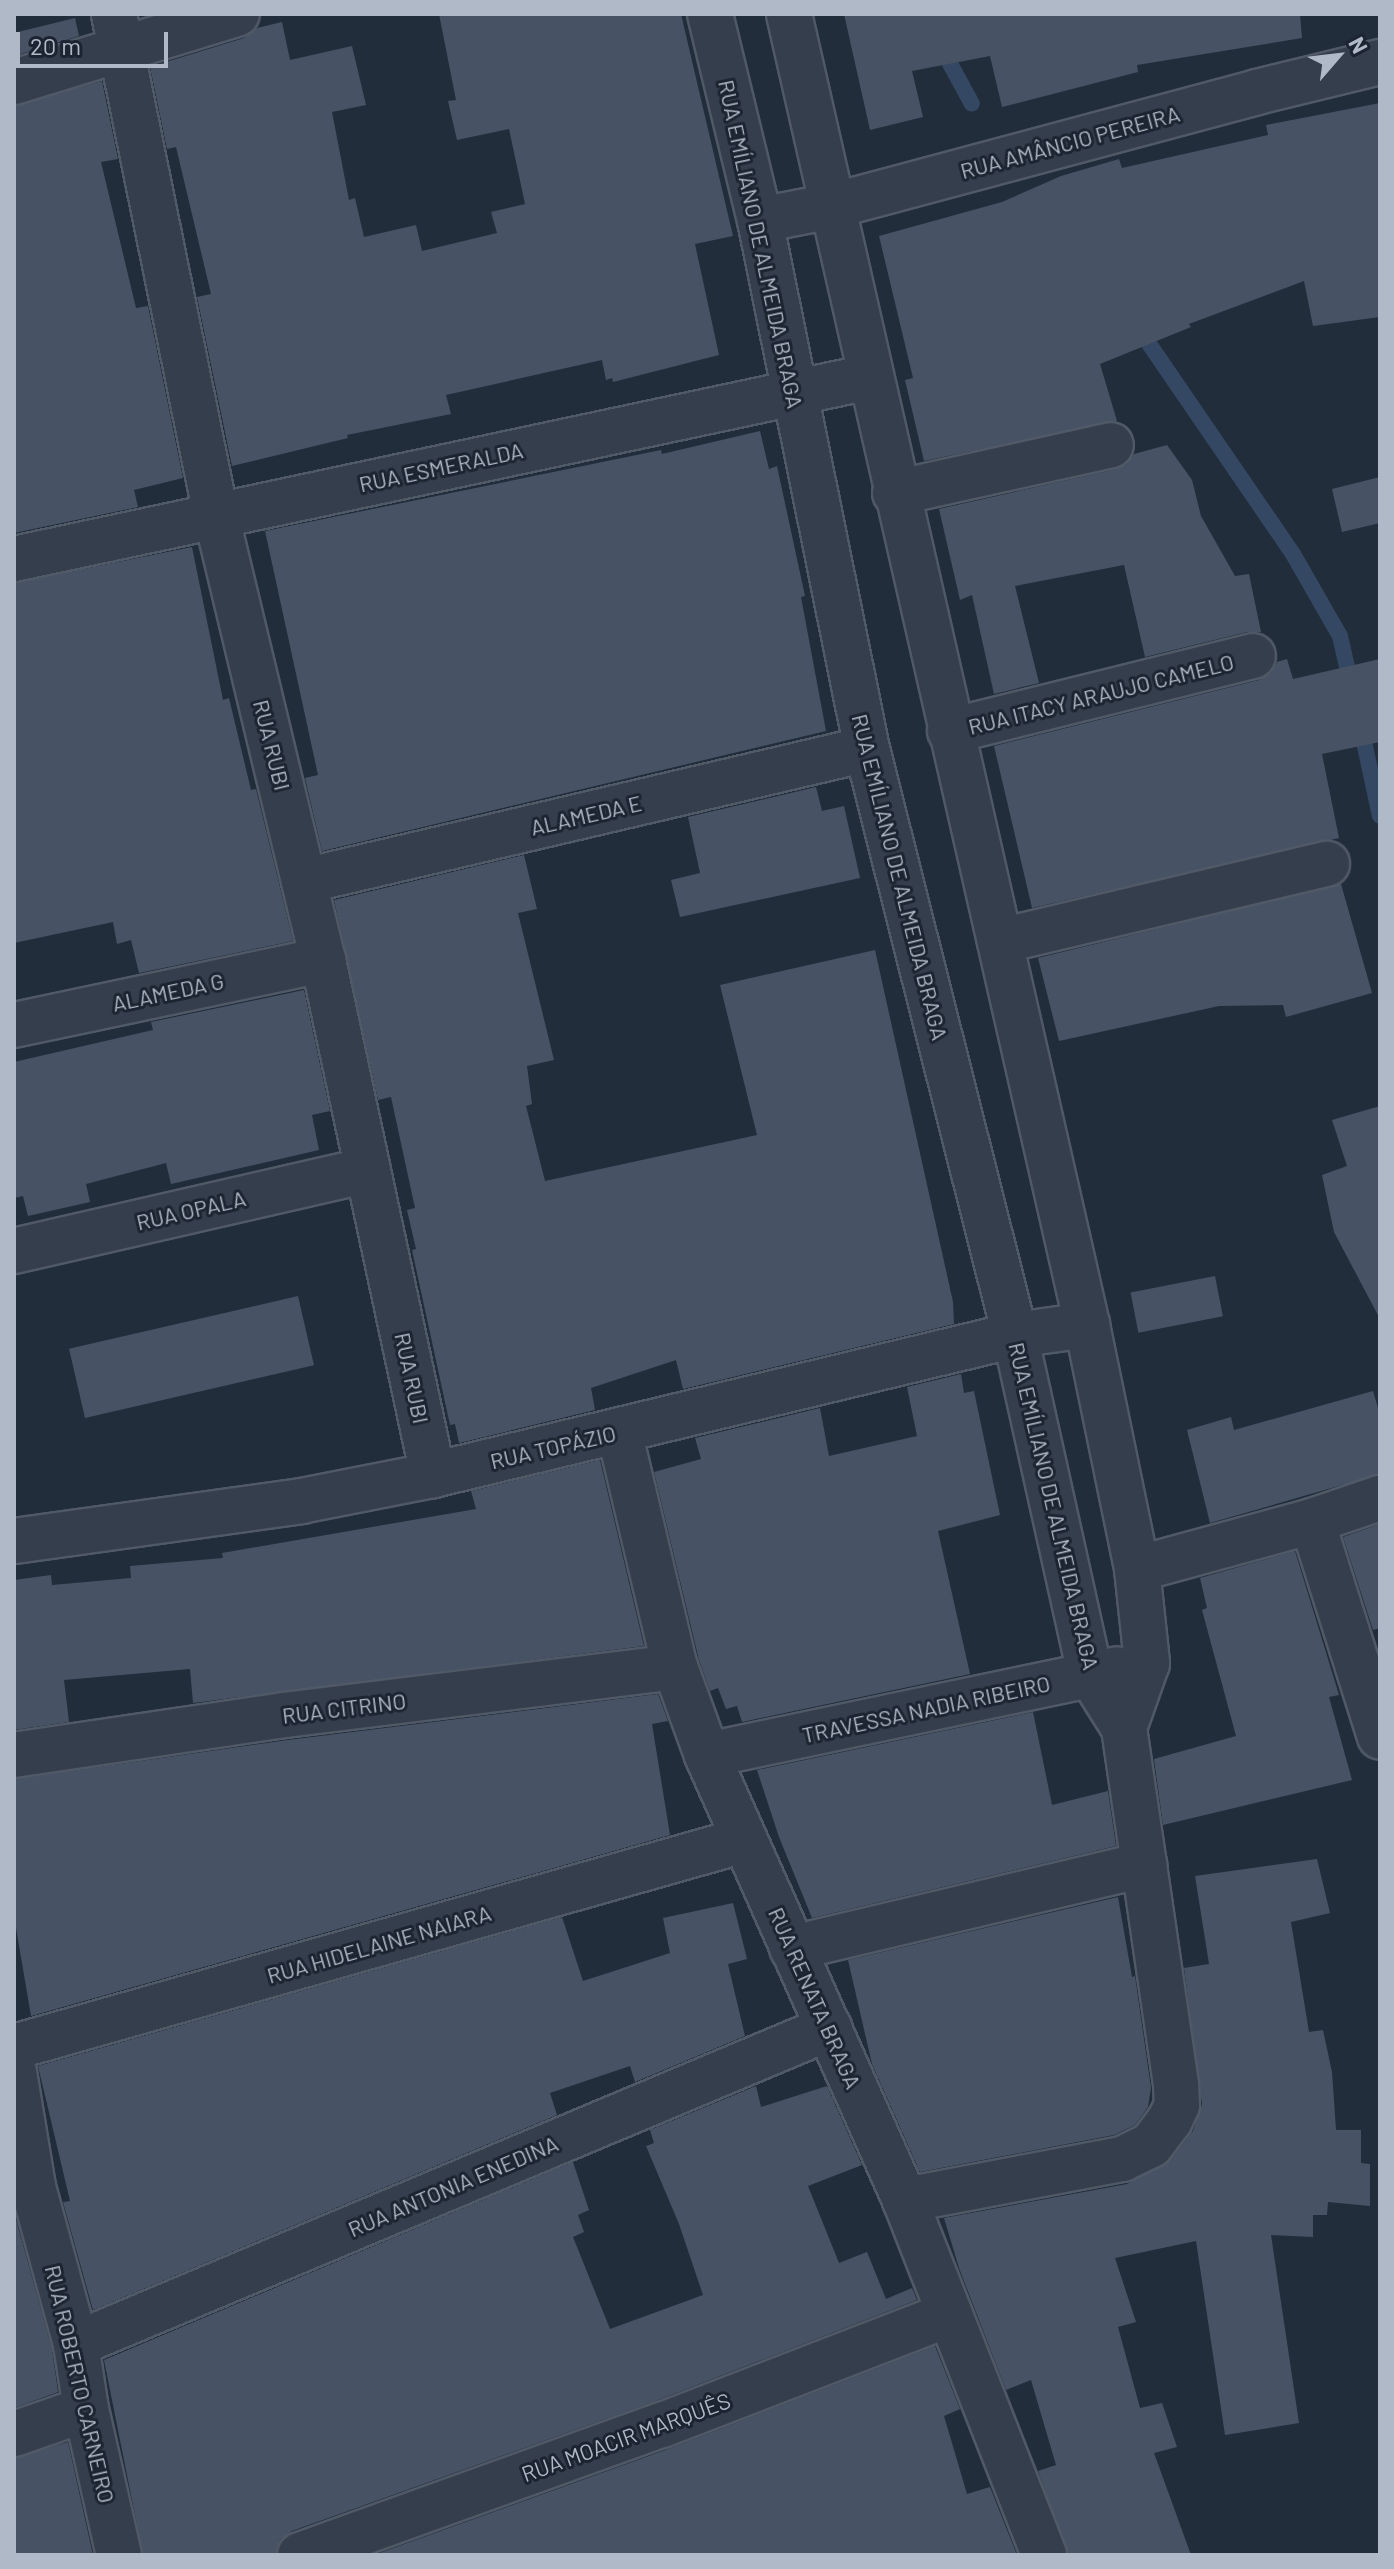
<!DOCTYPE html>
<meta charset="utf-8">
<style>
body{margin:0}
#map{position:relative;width:1394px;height:2569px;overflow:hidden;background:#212d3b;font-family:Barlow,sans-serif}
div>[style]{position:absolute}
.stream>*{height:16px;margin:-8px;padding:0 8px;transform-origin:8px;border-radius:8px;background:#354863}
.building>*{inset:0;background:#475365;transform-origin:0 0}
.roads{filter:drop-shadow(2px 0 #505966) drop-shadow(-2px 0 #505966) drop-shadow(0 2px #505966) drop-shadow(0 -2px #505966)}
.minor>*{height:44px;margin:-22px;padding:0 22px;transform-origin:22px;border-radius:22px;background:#353e4c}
span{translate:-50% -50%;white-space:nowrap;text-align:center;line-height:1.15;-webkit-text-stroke:6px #1b2430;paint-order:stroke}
.street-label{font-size:22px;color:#b0b9c7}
.frame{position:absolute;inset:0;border:16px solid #b0b9c7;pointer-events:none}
.north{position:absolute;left:1298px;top:16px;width:80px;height:80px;-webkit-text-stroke:6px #1b2430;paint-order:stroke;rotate:62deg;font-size:22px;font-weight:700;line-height:32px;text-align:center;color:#b0b9c7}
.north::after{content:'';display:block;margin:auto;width:28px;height:36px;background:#b0b9c7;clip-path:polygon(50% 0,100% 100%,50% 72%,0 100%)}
.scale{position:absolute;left:16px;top:32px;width:152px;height:36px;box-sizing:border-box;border:4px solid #b0b9c7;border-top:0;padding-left:10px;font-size:24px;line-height:28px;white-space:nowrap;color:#b0b9c7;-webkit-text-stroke:6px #1b2430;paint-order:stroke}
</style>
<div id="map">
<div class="stream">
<i style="left:923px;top:14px;width:102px;rotate:61.4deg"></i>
<i style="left:1141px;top:332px;width:269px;rotate:55.6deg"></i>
<i style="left:1293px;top:554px;width:95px;rotate:60.2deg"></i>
<i style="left:1340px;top:636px;width:50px;rotate:77.3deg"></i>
<i style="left:1360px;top:723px;width:95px;rotate:77.9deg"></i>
</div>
<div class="building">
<i style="clip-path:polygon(439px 14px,681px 14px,733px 236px,695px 244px,719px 355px,613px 382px,612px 378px,606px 380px,602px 360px,446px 395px,451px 414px,347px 435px,348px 438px,232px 466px,197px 297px,211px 294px,176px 147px,167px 149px,150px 67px,244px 38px,257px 28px,282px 22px,290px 60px,352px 46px,366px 105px,332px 112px,349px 200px,355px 198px,364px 237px,416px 225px,422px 251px,497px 233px,491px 212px,525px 204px,509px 129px,457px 140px,448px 101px,456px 100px)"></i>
<i style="clip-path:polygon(844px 14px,1300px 14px,1302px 38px,1137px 65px,1138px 72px,1002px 107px,990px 56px,912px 71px,923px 117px,870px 130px)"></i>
<i style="clip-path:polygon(75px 18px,79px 36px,14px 56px,14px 33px)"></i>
<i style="clip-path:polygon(102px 81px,118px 159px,101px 162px,136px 308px,148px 306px,183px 478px,134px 490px,138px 507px,14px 533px,14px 106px)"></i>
<i style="clip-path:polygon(1380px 103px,1380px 317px,1313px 326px,1304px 281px,1189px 324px,1191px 327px,1100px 364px,1117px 421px,924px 461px,905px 380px,913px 378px,879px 236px,1002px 202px,1061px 176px,1119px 159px,1122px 168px,1268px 135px,1266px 125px)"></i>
<i style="clip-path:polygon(760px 431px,769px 469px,777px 466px,805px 596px,801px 597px,826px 731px,322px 851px,305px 778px,318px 775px,265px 531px,661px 450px,662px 454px)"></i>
<i style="clip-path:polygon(1167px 445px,1192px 480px,1201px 516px,1235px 576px,1249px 574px,1261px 632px,1247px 632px,1145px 657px,1124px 565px,1015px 586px,1039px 683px,994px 694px,972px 595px,960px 600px,939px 509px,1116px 469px,1127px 464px,1134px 454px)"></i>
<i style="clip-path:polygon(1380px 477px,1380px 523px,1342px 532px,1332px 489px)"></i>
<i style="clip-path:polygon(192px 547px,223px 700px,229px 698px,251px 790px,256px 789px,293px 941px,139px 973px,131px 940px,117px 944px,113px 922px,14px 943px,14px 583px)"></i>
<i style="clip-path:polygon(1287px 659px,1293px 679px,1380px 659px,1380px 742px,1322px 754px,1339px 838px,1032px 908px,994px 746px,1259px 680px,1271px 673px,1277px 662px)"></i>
<i style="clip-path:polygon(816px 787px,822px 811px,844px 806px,860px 878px,680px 917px,671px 880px,700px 873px,688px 817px)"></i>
<i style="clip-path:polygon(524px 855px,537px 909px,518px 913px,554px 1060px,527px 1066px,532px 1104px,526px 1106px,545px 1181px,757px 1135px,720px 985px,875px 950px,953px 1302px,954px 1324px,683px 1389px,676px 1360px,591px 1388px,595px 1410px,459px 1443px,455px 1424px,450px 1425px,412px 1250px,416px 1249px,407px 1210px,415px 1208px,391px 1097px,378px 1100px,334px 900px)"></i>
<i style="clip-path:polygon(1341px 884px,1372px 993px,1286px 1017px,1283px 1005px,1219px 1006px,1059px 1041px,1038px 958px)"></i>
<i style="clip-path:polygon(304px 990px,330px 1111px,312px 1115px,319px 1150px,171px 1184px,166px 1163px,86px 1184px,90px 1202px,28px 1216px,23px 1196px,14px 1198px,14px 1062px,153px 1030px,151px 1022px)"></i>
<i style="clip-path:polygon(1380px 1106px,1380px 1319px,1334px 1232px,1322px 1175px,1347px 1166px,1332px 1120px)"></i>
<i style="left:1215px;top:1276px;width:41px;height:86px;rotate:79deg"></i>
<i style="left:298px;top:1296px;width:71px;height:235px;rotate:77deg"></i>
<i style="clip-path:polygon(961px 1374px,964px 1393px,974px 1391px,1000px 1515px,938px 1531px,970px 1674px,742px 1722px,737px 1706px,726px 1709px,718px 1688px,710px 1691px,699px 1660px,654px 1472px,701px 1459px,695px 1438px,820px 1408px,829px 1456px,917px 1436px,907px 1387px)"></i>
<i style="clip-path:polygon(1373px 1391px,1380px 1415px,1380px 1474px,1210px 1523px,1187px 1430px,1231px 1417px,1234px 1430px)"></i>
<i style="clip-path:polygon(600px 1460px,644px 1646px,193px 1703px,190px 1669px,64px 1680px,69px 1722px,14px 1730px,14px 1580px,51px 1575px,52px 1585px,131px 1578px,130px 1566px,223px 1558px,222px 1553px,476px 1509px,471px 1491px)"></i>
<i style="clip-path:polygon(1380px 1524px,1380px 1628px,1373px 1630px,1343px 1537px)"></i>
<i style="clip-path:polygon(1295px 1551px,1339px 1695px,1329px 1697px,1352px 1780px,1163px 1825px,1154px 1759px,1236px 1736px,1202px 1610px,1207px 1608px,1200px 1578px)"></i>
<i style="clip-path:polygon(658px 1694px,668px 1721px,652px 1724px,670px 1835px,31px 2016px,14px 1916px,14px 1779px,288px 1740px)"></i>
<i style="clip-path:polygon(1033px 1712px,1052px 1805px,1108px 1791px,1116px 1846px,812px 1918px,779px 1837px,757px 1770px)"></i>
<i style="clip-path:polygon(1317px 1859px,1330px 1913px,1291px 1922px,1309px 2032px,1323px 2030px,1332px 2072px,1336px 2130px,1361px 2130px,1361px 2163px,1370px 2164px,1370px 2206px,1328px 2202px,1327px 2215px,1313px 2215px,1313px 2237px,1271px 2235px,1299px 2423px,1225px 2435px,1196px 2241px,1115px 2258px,1136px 2322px,1118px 2327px,1140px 2408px,1162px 2403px,1177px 2447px,1154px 2453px,1191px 2555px,1068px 2555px,1038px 2471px,1056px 2465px,1031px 2380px,1006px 2390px,959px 2268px,944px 2218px,1127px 2184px,1170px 2161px,1193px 2131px,1202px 2104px,1184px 1968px,1209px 1964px,1195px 1876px)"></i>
<i style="clip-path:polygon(1118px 1897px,1132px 1977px,1135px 1976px,1151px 2088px,1148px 2107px,1135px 2125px,1114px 2135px,920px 2172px,872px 2064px,848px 1960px)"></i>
<i style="clip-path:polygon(733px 1903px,747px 1959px,728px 1964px,745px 2036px,635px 2082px,630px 2066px,550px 2093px,557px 2115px,93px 2310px,63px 2202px,70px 2201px,38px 2066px,562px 1917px,583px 1981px,670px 1953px,663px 1918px)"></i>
<i style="clip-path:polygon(756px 2086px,761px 2107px,827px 2086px,862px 2165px,808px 2186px,839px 2263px,867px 2252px,886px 2299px,912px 2288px,917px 2300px,653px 2402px,292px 2531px,280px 2540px,276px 2555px,143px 2555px,104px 2360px,573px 2162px,589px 2210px,578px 2215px,584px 2232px,573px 2237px,610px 2329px,703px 2295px,679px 2224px,646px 2146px,654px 2143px,650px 2130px)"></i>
<i style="clip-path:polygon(14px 2212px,52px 2349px,58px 2392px,14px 2408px)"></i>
<i style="clip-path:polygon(935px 2346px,960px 2409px,944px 2416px,967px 2494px,990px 2487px,1017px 2555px,374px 2555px,671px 2448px)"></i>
<i style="clip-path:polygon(68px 2442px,93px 2555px,14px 2555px,14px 2458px)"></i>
</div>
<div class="roads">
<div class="minor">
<i style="left:114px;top:14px;width:511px;rotate:78.49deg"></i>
<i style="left:216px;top:515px;width:458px;rotate:76.5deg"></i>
<i style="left:323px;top:960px;width:527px;rotate:77.94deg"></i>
<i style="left:710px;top:14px;width:212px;rotate:76.4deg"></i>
<i style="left:760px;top:220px;width:540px;rotate:78.57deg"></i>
<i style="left:867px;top:749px;width:604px;rotate:75.83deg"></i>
<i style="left:1015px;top:1335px;width:347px;rotate:77.5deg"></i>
<i style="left:1090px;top:1674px;width:64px;rotate:57.8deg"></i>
<i style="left:1124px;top:1728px;width:362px;rotate:81.7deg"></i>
<i style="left:1176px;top:2086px;width:19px;rotate:87deg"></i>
<i style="left:1177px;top:2105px;width:17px;rotate:115deg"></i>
<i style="left:1170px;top:2120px;width:31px;rotate:127deg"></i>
<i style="left:1151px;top:2145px;width:32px;rotate:154deg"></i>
<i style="left:1122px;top:2159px;width:221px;rotate:169.3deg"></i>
<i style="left:789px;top:14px;width:1344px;rotate:77.19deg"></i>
<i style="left:1087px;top:1325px;width:249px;rotate:78.4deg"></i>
<i style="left:1137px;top:1569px;width:95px;rotate:83.9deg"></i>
<i style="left:1147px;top:1663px;width:69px;rotate:109.5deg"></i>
<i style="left:14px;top:82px;width:233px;rotate:-17deg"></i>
<i style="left:760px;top:220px;width:73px;rotate:-11deg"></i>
<i style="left:832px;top:206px;width:440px;rotate:-15deg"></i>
<i style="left:1257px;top:92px;width:127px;rotate:-13.7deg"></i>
<i style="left:895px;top:493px;width:221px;rotate:-12.5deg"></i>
<i style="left:14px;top:559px;width:874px;rotate:-12.02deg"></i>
<i style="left:950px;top:731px;width:312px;rotate:-13.9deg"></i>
<i style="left:304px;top:881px;width:578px;rotate:-13.2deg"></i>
<i style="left:1000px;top:941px;width:336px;rotate:-13.3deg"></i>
<i style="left:14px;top:1025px;width:316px;rotate:-11.9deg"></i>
<i style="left:14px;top:1251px;width:363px;rotate:-12.9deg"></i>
<i style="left:619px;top:1431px;width:243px;rotate:76.7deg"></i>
<i style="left:675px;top:1667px;width:94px;rotate:70deg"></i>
<i style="left:707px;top:1755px;width:487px;rotate:66deg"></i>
<i style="left:905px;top:2200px;width:381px;rotate:68.6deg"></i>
<i style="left:1312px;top:1521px;width:226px;rotate:72.5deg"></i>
<i style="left:14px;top:1541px;width:290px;rotate:-7.9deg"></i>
<i style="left:301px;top:1501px;width:135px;rotate:-11.1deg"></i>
<i style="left:433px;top:1475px;width:599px;rotate:-13.53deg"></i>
<i style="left:1015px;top:1335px;width:73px;rotate:-7.9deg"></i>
<i style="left:1137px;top:1569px;width:181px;rotate:-15.3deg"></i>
<i style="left:1312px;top:1521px;width:72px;rotate:-18.7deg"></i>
<i style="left:14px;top:1755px;width:274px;rotate:-8.4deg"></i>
<i style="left:285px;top:1715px;width:393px;rotate:-7deg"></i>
<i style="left:707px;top:1755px;width:419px;rotate:-11.8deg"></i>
<i style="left:792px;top:1948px;width:362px;rotate:-13.3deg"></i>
<i style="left:14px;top:2047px;width:759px;rotate:-15.83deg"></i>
<i style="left:14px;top:2072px;width:117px;rotate:80.6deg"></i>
<i style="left:33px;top:2187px;width:163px;rotate:74.7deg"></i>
<i style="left:76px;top:2344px;width:66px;rotate:81.3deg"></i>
<i style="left:86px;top:2409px;width:150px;rotate:77.3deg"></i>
<i style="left:76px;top:2344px;width:817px;rotate:-22.77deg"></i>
<i style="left:14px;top:2434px;width:76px;rotate:-19.1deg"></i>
<i style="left:300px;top:2555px;width:385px;rotate:-19.8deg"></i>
<i style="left:662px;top:2425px;width:308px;rotate:-21.1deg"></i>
</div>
</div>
<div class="street-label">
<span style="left:1070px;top:142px;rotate:-15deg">RUA AMÂNCIO PEREIRA</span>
<span style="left:761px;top:244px;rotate:78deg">RUA EMÍLIANO DE ALMEIDA BRAGA</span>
<span style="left:441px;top:467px;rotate:-12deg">RUA ESMERALDA</span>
<span style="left:1101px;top:694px;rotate:-14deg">RUA ITACY ARAUJO CAMELO</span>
<span style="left:272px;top:745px;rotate:76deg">RUA RUBI</span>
<span style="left:586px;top:815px;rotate:-13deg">ALAMEDA E</span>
<span style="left:900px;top:877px;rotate:76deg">RUA EMÍLIANO DE ALMEIDA BRAGA</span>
<span style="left:168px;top:992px;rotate:-12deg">ALAMEDA G</span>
<span style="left:191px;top:1210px;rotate:-13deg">RUA OPALA</span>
<span style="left:412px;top:1378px;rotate:78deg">RUA RUBI</span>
<span style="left:553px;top:1447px;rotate:-13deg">RUA TOPÁZIO</span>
<span style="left:1054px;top:1506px;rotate:77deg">RUA EMÍLIANO DE ALMEIDA BRAGA</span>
<span style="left:344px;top:1708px;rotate:-7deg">RUA CITRINO</span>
<span style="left:926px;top:1709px;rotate:-12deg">TRAVESSA NADIA RIBEIRO</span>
<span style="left:379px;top:1944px;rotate:-16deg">RUA HIDELAINE NAIARA</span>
<span style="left:815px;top:1998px;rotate:66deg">RUA RENATA BRAGA</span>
<span style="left:453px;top:2186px;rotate:-23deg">RUA ANTONIA ENEDINA</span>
<span style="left:80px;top:2384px;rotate:77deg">RUA ROBERTO CARNEIRO</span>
<span style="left:626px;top:2437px;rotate:-20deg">RUA MOACIR MARQUÊS</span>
</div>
<div class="frame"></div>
<div class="north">N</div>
<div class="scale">20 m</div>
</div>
